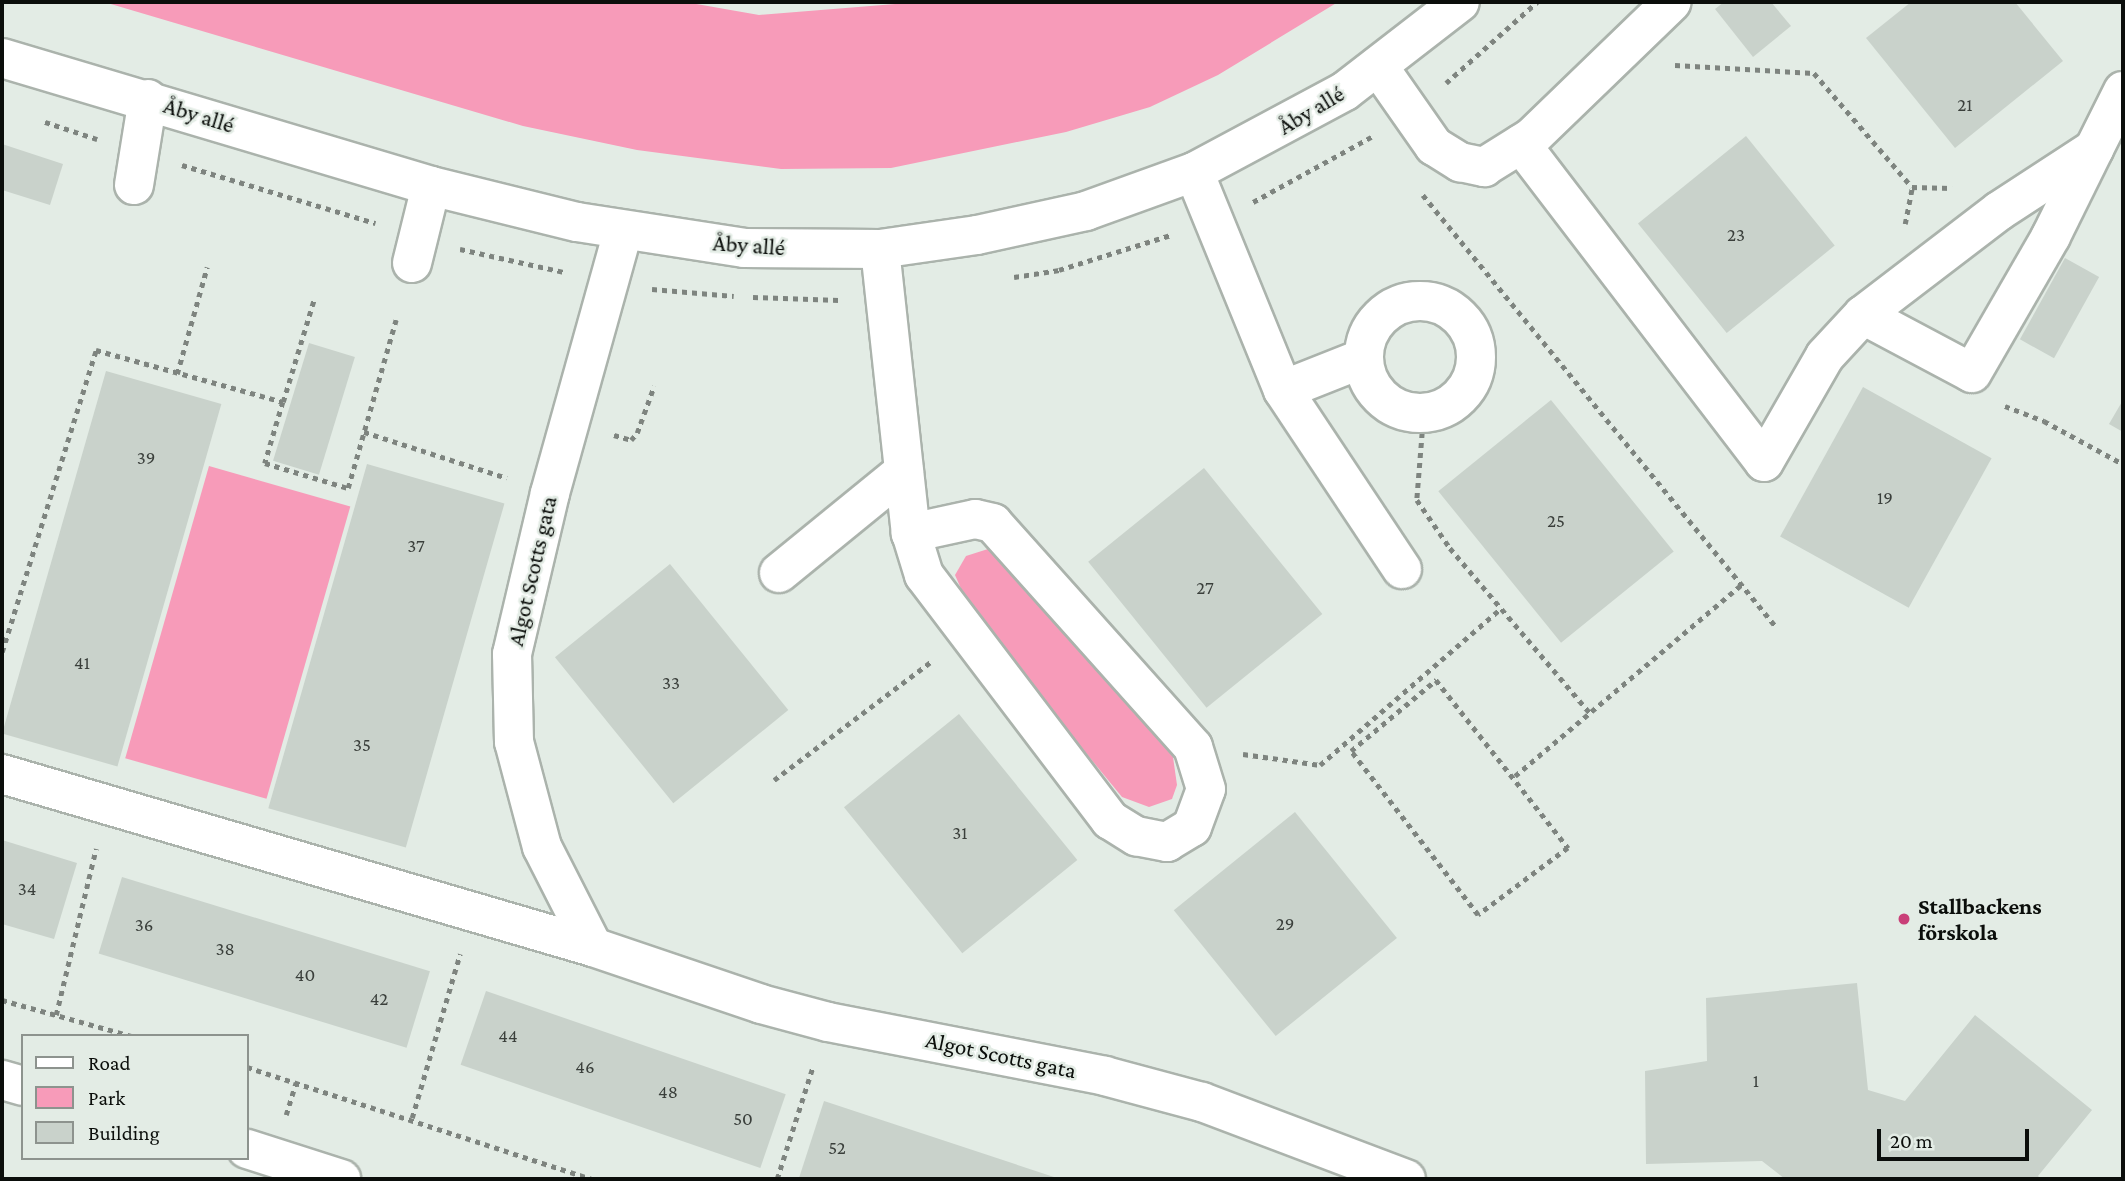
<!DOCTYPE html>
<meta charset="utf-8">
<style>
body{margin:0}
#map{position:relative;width:2125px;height:1181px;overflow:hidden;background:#e3ece5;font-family:"Crimson Pro",serif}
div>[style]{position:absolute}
.green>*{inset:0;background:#f79bb9;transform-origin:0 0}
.building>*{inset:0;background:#c9d2cb;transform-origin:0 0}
.path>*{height:4.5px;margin-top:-2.25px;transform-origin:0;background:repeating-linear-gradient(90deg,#7e847f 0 5px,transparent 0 10px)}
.roads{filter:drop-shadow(2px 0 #abb3ac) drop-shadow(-2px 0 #abb3ac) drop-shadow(0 2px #abb3ac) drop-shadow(0 -2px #abb3ac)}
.minor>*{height:38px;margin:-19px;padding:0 19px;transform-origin:19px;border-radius:19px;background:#fff}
.minor>.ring{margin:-19px;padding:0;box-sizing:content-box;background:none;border:38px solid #fff;border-radius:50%}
.dots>*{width:19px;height:19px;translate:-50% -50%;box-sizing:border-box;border:4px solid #e3ece5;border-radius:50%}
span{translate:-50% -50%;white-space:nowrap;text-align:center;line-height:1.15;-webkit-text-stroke:5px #e3ece5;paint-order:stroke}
.number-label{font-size:19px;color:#3a3f3b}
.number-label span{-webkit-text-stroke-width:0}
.street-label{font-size:23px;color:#0b0e0b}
.poi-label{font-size:23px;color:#0b0e0b;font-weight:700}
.left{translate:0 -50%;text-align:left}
.frame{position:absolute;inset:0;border:4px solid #0b0e0b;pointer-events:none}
.legend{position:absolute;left:21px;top:1034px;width:228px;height:126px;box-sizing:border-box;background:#e3ece5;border:2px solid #8d938e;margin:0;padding:9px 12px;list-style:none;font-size:21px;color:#0b0e0b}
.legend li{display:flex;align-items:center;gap:14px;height:35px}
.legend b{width:35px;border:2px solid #8d938e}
.scale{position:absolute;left:1877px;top:1129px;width:152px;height:32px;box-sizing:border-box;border:4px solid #0b0e0b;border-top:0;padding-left:9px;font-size:21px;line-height:24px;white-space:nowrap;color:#0b0e0b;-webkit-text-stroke:5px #e3ece5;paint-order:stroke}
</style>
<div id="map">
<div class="green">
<i style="clip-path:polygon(104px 2px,685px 2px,759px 15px,920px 2px,1338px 2px,1218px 75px,1150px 107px,1066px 132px,891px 168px,781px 169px,637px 150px,523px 126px)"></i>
<i style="left:209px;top:466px;width:147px;height:304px;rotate:16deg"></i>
<i style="clip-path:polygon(988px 549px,1004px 556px,1031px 581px,1173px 757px,1177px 785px,1172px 799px,1149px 807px,1122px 797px,972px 614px,955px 575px,966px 556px)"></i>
</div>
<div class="building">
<i style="clip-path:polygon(1724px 2px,1771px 2px,1791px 26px,1753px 57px,1715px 9px)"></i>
<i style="clip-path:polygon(1911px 2px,2015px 2px,2063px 61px,1955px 148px,1866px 38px)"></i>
<i style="left:1746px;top:136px;width:141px;height:139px;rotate:51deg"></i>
<i style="clip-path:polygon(2px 144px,63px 164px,50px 205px,2px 190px)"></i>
<i style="left:2065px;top:258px;width:39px;height:93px;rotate:29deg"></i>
<i style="left:309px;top:343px;width:48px;height:123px;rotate:17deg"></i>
<i style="left:106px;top:371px;width:120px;height:377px;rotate:16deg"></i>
<i style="left:1863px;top:387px;width:147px;height:171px;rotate:29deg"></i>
<i style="left:1551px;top:400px;width:195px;height:145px;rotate:51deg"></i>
<i style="clip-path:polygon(2123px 400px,2123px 432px,2109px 424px)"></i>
<i style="left:367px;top:464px;width:143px;height:358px;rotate:16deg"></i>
<i style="left:1204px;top:468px;width:188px;height:149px;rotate:51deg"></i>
<i style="left:670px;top:564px;width:188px;height:148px;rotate:51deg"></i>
<i style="left:959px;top:714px;width:188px;height:148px;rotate:51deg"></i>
<i style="left:1295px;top:812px;width:162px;height:156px;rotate:51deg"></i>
<i style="clip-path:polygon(2px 840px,77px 863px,54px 939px,2px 924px)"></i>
<i style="left:122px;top:877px;width:322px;height:80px;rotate:17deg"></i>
<i style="clip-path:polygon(1857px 983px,1868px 1090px,1905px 1101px,1975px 1015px,2092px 1110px,2038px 1176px,2041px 1179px,1785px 1179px,1762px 1161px,1646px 1164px,1645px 1071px,1707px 1061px,1706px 998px)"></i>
<i style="left:486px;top:991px;width:317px;height:78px;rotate:19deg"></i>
<i style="clip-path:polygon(824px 1101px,1060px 1179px,799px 1178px)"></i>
</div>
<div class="path">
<i style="left:1675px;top:65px;width:139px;rotate:3.3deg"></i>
<i style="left:1814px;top:73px;width:150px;rotate:49.3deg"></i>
<i style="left:1446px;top:83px;width:122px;rotate:-41.7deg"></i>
<i style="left:45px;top:122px;width:55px;rotate:18.1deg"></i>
<i style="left:182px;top:165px;width:202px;rotate:16.7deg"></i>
<i style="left:1423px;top:195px;width:559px;rotate:50.73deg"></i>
<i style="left:1253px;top:202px;width:135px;rotate:-28.8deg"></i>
<i style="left:1905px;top:224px;width:38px;rotate:-79deg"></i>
<i style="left:1912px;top:187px;width:40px;rotate:1.4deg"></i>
<i style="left:460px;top:249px;width:107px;rotate:12.5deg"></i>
<i style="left:1014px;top:277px;width:46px;rotate:-8.8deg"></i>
<i style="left:1059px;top:270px;width:117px;rotate:-17.4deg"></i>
<i style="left:652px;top:289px;width:82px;rotate:4.9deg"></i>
<i style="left:753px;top:297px;width:86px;rotate:2deg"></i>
<i style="left:177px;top:374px;width:111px;rotate:-74.3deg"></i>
<i style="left:283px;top:402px;width:64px;rotate:106.4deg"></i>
<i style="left:265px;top:463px;width:87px;rotate:16.8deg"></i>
<i style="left:348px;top:488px;width:175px;rotate:-74.1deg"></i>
<i style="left:2005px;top:406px;width:42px;rotate:21deg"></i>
<i style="left:2044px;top:421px;width:90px;rotate:28.6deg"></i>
<i style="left:1424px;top:413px;width:87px;rotate:94.6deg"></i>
<i style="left:1417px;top:500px;width:58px;rotate:55.5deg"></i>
<i style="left:1450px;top:548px;width:218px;rotate:49.7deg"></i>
<i style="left:364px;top:432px;width:150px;rotate:17.8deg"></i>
<i style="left:614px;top:435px;width:18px;rotate:16deg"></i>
<i style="left:631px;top:440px;width:9px;rotate:-49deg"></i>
<i style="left:637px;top:433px;width:50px;rotate:-70.1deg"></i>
<i style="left:2px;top:652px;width:316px;rotate:-72.7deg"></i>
<i style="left:96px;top:350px;width:194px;rotate:15.5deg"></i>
<i style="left:283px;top:402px;width:108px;rotate:-73.2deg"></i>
<i style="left:1436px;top:680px;width:214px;rotate:51.8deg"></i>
<i style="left:1568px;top:848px;width:112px;rotate:143.3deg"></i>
<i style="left:1478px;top:915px;width:207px;rotate:-127.8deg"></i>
<i style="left:1351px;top:751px;width:111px;rotate:-39.9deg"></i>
<i style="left:1243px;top:754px;width:78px;rotate:8.1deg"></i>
<i style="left:1320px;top:765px;width:240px;rotate:-40.9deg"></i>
<i style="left:1515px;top:776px;width:296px;rotate:-40.2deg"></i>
<i style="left:774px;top:780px;width:198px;rotate:-37deg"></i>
<i style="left:2px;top:1000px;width:135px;rotate:15.5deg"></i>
<i style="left:56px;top:1015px;width:171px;rotate:-76.5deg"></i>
<i style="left:247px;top:1067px;width:363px;rotate:18deg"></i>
<i style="left:286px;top:1115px;width:34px;rotate:-73deg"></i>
<i style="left:412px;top:1118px;width:171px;rotate:-73.7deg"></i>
<i style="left:777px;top:1179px;width:119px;rotate:-72.3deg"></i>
</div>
<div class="roads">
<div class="minor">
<i style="left:2px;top:58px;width:448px;rotate:16.6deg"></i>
<i style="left:431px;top:186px;width:150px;rotate:13.9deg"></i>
<i style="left:577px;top:222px;width:169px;rotate:8.8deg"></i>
<i style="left:744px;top:248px;width:136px;rotate:0.4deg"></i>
<i style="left:880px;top:249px;width:98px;rotate:-8.2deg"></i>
<i style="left:977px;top:235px;width:112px;rotate:-12.4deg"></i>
<i style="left:1086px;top:211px;width:115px;rotate:-19.9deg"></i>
<i style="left:1194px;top:172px;width:171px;rotate:-28.2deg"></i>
<i style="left:1345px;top:91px;width:145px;rotate:-37.7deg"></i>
<i style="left:1378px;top:66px;width:98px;rotate:55deg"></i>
<i style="left:1434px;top:146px;width:31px;rotate:32deg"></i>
<i style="left:1460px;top:162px;width:25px;rotate:12deg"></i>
<i style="left:1484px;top:167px;width:57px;rotate:-32deg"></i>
<i style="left:1532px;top:137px;width:194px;rotate:-44deg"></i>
<i style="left:1521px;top:144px;width:400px;rotate:52.6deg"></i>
<i style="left:1764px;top:462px;width:122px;rotate:-60.1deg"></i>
<i style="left:1825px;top:356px;width:56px;rotate:-47.2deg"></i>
<i style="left:1863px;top:315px;width:171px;rotate:-37.4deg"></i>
<i style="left:1999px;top:211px;width:113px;rotate:-33.1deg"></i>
<i style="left:2094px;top:149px;width:65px;rotate:-63.4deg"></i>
<i style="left:1194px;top:172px;width:235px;rotate:67.8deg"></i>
<i style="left:1283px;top:390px;width:87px;rotate:-21.6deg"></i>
<i style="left:134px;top:185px;width:87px;rotate:-80.8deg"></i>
<i style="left:880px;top:249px;width:286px;rotate:83.8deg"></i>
<i style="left:911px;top:533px;width:44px;rotate:72.8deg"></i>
<i style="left:924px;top:575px;width:308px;rotate:52.8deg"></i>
<i style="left:1110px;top:820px;width:31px;rotate:32deg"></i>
<i style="left:1136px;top:836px;width:32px;rotate:11deg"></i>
<i style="left:1167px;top:842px;width:29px;rotate:-31deg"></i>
<i style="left:1192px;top:827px;width:40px;rotate:-69.8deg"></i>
<i style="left:1206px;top:789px;width:44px;rotate:-107.2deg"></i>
<i style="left:1193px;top:747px;width:300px;rotate:-131.8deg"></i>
<i style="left:993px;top:523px;width:18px;rotate:-167deg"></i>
<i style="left:975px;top:519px;width:66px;rotate:167.7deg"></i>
<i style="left:412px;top:263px;width:79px;rotate:-76.1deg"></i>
<i class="ring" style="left:1364px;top:301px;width:74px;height:74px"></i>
<i style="left:1863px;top:315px;width:123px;rotate:28deg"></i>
<i style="left:1972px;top:373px;width:158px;rotate:-60deg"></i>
<i style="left:2051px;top:236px;width:97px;rotate:-63.7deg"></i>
<i style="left:1283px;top:390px;width:215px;rotate:56.4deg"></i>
<i style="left:779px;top:573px;width:161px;rotate:-39.2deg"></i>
<i style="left:2px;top:774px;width:616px;rotate:16.32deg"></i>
<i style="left:593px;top:947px;width:177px;rotate:18.7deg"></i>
<i style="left:761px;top:1004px;width:69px;rotate:15deg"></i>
<i style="left:828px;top:1022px;width:282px;rotate:11deg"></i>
<i style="left:1105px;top:1076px;width:100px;rotate:15deg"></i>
<i style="left:1202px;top:1102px;width:218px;rotate:20.7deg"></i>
<i style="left:593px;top:947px;width:112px;rotate:-117deg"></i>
<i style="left:542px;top:847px;width:109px;rotate:-104.9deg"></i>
<i style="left:514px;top:742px;width:88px;rotate:-91.3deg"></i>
<i style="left:512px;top:654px;width:165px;rotate:-76.7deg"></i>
<i style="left:550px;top:493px;width:272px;rotate:-74.4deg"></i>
<i style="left:2px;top:1080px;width:22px;rotate:16deg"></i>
<i style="left:247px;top:1149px;width:99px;rotate:17.7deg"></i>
</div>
</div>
<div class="dots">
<i style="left:1904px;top:919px;background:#c93f78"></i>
</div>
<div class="number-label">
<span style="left:1965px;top:105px">21</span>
<span style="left:1736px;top:235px">23</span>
<span style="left:146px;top:458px">39</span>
<span style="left:1885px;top:498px">19</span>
<span style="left:1556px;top:521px">25</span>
<span style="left:416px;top:546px">37</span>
<span style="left:1205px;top:588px">27</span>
<span style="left:82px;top:663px">41</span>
<span style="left:671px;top:683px">33</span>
<span style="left:362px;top:745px">35</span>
<span style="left:960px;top:833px">31</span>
<span style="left:27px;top:889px">34</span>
<span style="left:1285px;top:924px">29</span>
<span style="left:144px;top:925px">36</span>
<span style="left:225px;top:949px">38</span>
<span style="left:305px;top:975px">40</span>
<span style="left:379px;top:999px">42</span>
<span style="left:508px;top:1036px">44</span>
<span style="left:585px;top:1067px">46</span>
<span style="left:1756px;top:1081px">1</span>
<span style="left:668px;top:1092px">48</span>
<span style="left:743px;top:1119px">50</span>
<span style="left:837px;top:1148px">52</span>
</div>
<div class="street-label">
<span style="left:1311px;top:110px;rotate:-31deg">Åby allé</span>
<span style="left:199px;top:115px;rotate:17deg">Åby allé</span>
<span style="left:749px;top:245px;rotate:4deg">Åby allé</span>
<span style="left:532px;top:571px;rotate:-77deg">Algot Scotts gata</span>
<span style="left:1001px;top:1055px;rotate:12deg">Algot Scotts gata</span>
</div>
<div class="poi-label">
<span class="left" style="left:1918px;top:919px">Stallbackens<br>förskola</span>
</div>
<div class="frame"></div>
<ul class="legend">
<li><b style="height:9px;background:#fff"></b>Road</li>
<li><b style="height:19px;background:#f79bb9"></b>Park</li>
<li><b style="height:19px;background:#c9d2cb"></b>Building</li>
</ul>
<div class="scale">20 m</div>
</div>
